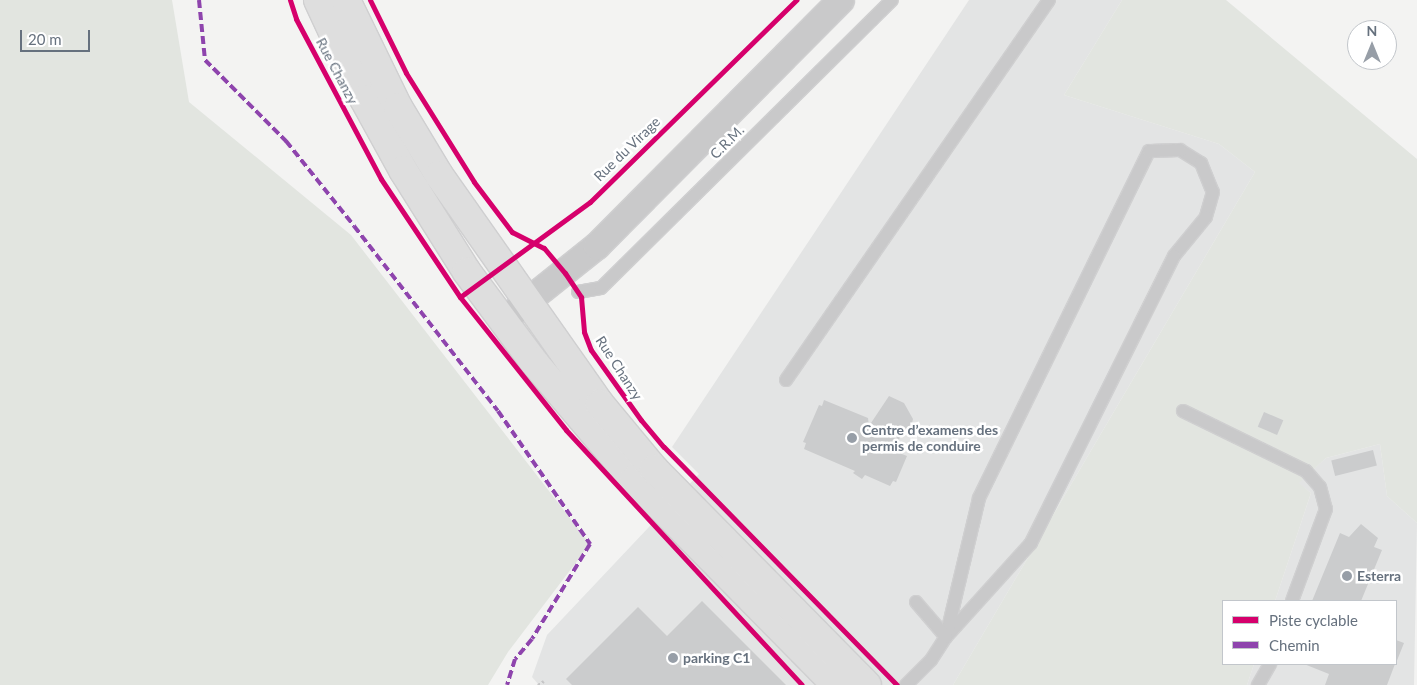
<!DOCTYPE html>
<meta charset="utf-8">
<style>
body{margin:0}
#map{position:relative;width:1417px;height:685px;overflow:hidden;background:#f3f3f2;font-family:Lato,sans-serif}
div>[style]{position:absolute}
.built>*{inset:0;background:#e3e4e4}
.green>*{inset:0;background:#e2e5e0}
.building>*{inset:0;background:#cbcccd;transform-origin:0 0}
.path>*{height:3px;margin-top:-1.5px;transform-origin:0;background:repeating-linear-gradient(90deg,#c6c6c7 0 2.5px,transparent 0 5px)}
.roads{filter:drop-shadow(1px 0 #cfcfd0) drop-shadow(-1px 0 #cfcfd0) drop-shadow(0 1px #cfcfd0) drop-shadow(0 -1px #cfcfd0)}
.lane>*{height:12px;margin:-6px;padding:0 6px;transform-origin:6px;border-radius:6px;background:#c9c9ca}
.street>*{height:26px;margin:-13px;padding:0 13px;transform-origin:13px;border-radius:13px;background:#c9c9ca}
.secondary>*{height:28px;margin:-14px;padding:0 14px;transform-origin:14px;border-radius:14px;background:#dedede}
.quiet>*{height:4px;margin-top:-2px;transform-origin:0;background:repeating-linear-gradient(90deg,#8e44ad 0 8px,transparent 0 12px)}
.cycleway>*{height:5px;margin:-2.5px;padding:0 2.5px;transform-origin:2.5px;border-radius:2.5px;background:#d6006c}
.dots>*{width:14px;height:14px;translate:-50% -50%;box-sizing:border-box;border:2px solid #fff;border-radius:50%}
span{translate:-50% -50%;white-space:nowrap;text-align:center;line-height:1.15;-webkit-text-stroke:5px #fff;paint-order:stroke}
.street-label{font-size:14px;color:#66717e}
.poi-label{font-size:14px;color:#66717e;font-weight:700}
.left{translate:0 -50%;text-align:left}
.legend{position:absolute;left:1222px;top:600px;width:175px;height:65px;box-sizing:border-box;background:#fff;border:1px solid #c2c6cb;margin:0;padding:6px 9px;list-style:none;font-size:15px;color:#66717e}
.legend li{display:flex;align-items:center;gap:10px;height:25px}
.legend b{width:25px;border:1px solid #c2c6cb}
.north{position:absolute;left:1347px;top:20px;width:50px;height:50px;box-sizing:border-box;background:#fff;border:1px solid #c2c6cb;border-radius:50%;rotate:0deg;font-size:14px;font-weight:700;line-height:20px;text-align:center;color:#66717e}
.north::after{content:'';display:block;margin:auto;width:18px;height:22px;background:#979ea7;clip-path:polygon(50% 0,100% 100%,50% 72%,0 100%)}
.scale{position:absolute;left:20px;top:30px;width:70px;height:22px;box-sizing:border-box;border:2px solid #66717e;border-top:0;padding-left:6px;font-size:15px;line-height:18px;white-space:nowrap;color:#66717e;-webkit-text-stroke:4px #fff;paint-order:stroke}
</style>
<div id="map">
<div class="built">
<i style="clip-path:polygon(969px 0,1122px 0,1064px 95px,1219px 144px,1255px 172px,953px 685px,539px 685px,532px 677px,547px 635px,699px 474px,672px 447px)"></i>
<i style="clip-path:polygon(1380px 444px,1387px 496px,1417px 523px,1414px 685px,1247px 685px,1254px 664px,1396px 664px,1396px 601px,1275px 601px,1311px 493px,1298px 483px,1326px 458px)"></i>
</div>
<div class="green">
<i style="clip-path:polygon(0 0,172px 0,189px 102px,351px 235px,590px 544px,508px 652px,488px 685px,0 685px)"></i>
<i style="clip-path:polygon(1122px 0,1226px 0,1417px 159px,1417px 523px,1387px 496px,1380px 444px,1326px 458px,1299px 483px,1311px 493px,1275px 601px,1223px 601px,1223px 664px,1254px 664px,1247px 685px,953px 685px,1255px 172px,1219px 144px,1064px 95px)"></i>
</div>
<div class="building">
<i style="clip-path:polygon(889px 396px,904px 403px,913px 419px,911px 428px,903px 433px,892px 450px,907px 456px,896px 482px,893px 481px,890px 486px,865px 475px,862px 479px,853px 473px,855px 471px,804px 449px,806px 443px,803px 442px,819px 405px,822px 406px,824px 400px,868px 418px,869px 426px)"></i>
<i style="left:1264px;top:412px;width:21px;height:16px;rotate:23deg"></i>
<i style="left:1373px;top:450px;width:16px;height:43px;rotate:76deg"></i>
<i style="clip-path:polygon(1361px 524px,1378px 538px,1374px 547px,1382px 550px,1361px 601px,1312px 601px,1340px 533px,1349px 537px)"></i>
<i style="clip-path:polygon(702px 601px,786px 685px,572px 685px,566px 679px,638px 607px,667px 636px)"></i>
<i style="clip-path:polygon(1396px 640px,1404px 643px,1396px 663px)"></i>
<i style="clip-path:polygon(1304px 664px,1395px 664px,1387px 685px,1325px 685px,1329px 674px)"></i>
</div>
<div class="path">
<i style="left:538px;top:685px;width:7px;rotate:-34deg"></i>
</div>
<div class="roads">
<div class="lane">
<i style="left:1180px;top:150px;width:25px;rotate:32deg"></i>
<i style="left:1201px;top:163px;width:31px;rotate:68deg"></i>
<i style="left:1213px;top:192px;width:26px;rotate:106deg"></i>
<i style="left:1206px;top:217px;width:50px;rotate:129.4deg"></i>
<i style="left:1174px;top:256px;width:321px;rotate:116.5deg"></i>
<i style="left:1031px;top:543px;width:127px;rotate:132.1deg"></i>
<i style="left:946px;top:637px;width:143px;rotate:-76.6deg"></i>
<i style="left:979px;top:498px;width:386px;rotate:-63.9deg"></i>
<i style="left:1149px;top:151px;width:31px;rotate:-2deg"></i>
<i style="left:578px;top:292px;width:23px;rotate:-10deg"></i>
<i style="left:601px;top:288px;width:409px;rotate:-44.7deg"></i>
<i style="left:786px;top:380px;width:462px;rotate:-55.3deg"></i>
<i style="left:1183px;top:411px;width:137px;rotate:26deg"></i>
<i style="left:1306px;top:471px;width:21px;rotate:49deg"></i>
<i style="left:1320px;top:487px;width:23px;rotate:75deg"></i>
<i style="left:1326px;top:509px;width:98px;rotate:110.3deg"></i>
<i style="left:906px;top:685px;width:35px;rotate:-45deg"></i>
<i style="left:931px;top:660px;width:27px;rotate:-57deg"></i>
<i style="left:946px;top:637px;width:46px;rotate:-130.6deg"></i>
<i style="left:1258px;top:685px;width:24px;rotate:-60deg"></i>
</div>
<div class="street">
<i style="left:503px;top:321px;width:120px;rotate:-38.6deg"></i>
<i style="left:597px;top:246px;width:346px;rotate:-45.2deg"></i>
</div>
<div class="secondary">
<i style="left:318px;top:0;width:109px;rotate:65.1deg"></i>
<i style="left:364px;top:99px;width:81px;rotate:61.2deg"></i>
<i style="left:403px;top:170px;width:120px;rotate:57.9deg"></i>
<i style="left:467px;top:272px;width:111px;rotate:53.4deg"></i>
<i style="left:533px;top:361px;width:156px;rotate:49.7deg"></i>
<i style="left:634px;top:480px;width:288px;rotate:45.4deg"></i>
<i style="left:346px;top:0;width:119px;rotate:64.1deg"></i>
<i style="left:398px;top:107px;width:79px;rotate:58.9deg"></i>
<i style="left:439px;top:175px;width:280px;rotate:54.9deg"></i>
<i style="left:600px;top:404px;width:85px;rotate:50.3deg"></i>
<i style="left:654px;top:469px;width:303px;rotate:45.4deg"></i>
</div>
</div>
<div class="quiet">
<i style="left:199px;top:0;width:60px;rotate:84.3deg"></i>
<i style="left:205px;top:60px;width:115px;rotate:45deg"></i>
<i style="left:286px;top:141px;width:109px;rotate:51.3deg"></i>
<i style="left:354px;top:226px;width:234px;rotate:52.1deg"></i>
<i style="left:498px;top:411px;width:162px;rotate:55.3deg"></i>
<i style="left:590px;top:544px;width:111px;rotate:121.4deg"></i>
<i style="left:532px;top:639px;width:26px;rotate:130deg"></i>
<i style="left:515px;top:659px;width:27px;rotate:107deg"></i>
</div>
<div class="cycleway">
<i style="left:290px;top:0;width:20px;rotate:72deg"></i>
<i style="left:296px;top:19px;width:181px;rotate:62deg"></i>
<i style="left:381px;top:179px;width:142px;rotate:56.2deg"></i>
<i style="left:460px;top:297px;width:170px;rotate:51.4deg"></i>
<i style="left:566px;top:430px;width:347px;rotate:47.2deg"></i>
<i style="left:370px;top:0;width:81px;rotate:63.7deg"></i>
<i style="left:406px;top:73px;width:128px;rotate:58deg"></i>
<i style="left:474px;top:182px;width:63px;rotate:52.8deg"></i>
<i style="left:512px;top:232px;width:36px;rotate:27deg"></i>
<i style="left:544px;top:248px;width:33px;rotate:50deg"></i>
<i style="left:565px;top:273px;width:29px;rotate:56deg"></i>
<i style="left:581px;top:297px;width:35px;rotate:85deg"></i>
<i style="left:584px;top:332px;width:19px;rotate:69deg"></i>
<i style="left:591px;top:350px;width:86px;rotate:54.5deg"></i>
<i style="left:641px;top:420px;width:35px;rotate:50deg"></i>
<i style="left:664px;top:447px;width:333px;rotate:45.6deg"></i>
<i style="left:460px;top:297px;width:161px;rotate:-36.2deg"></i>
<i style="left:590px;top:202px;width:289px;rotate:-44.4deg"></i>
</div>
<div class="dots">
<i style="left:852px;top:438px;background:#979ea7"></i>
<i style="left:1347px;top:576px;background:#979ea7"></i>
<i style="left:673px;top:658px;background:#979ea7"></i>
</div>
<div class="street-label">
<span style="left:337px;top:71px;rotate:62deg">Rue Chanzy</span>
<span style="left:727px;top:142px;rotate:-45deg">C.R.M.</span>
<span style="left:627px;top:149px;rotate:-44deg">Rue du Virage</span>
<span style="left:619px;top:368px;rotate:57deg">Rue Chanzy</span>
</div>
<div class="poi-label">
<span class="left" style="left:862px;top:438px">Centre d’examens des<br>permis de conduire</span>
<span class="left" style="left:1357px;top:576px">Esterra</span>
<span class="left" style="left:683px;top:658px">parking C1</span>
</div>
<ul class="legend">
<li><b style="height:6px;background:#d6006c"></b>Piste cyclable</li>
<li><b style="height:6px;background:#8e44ad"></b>Chemin</li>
</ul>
<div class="north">N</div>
<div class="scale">20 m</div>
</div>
